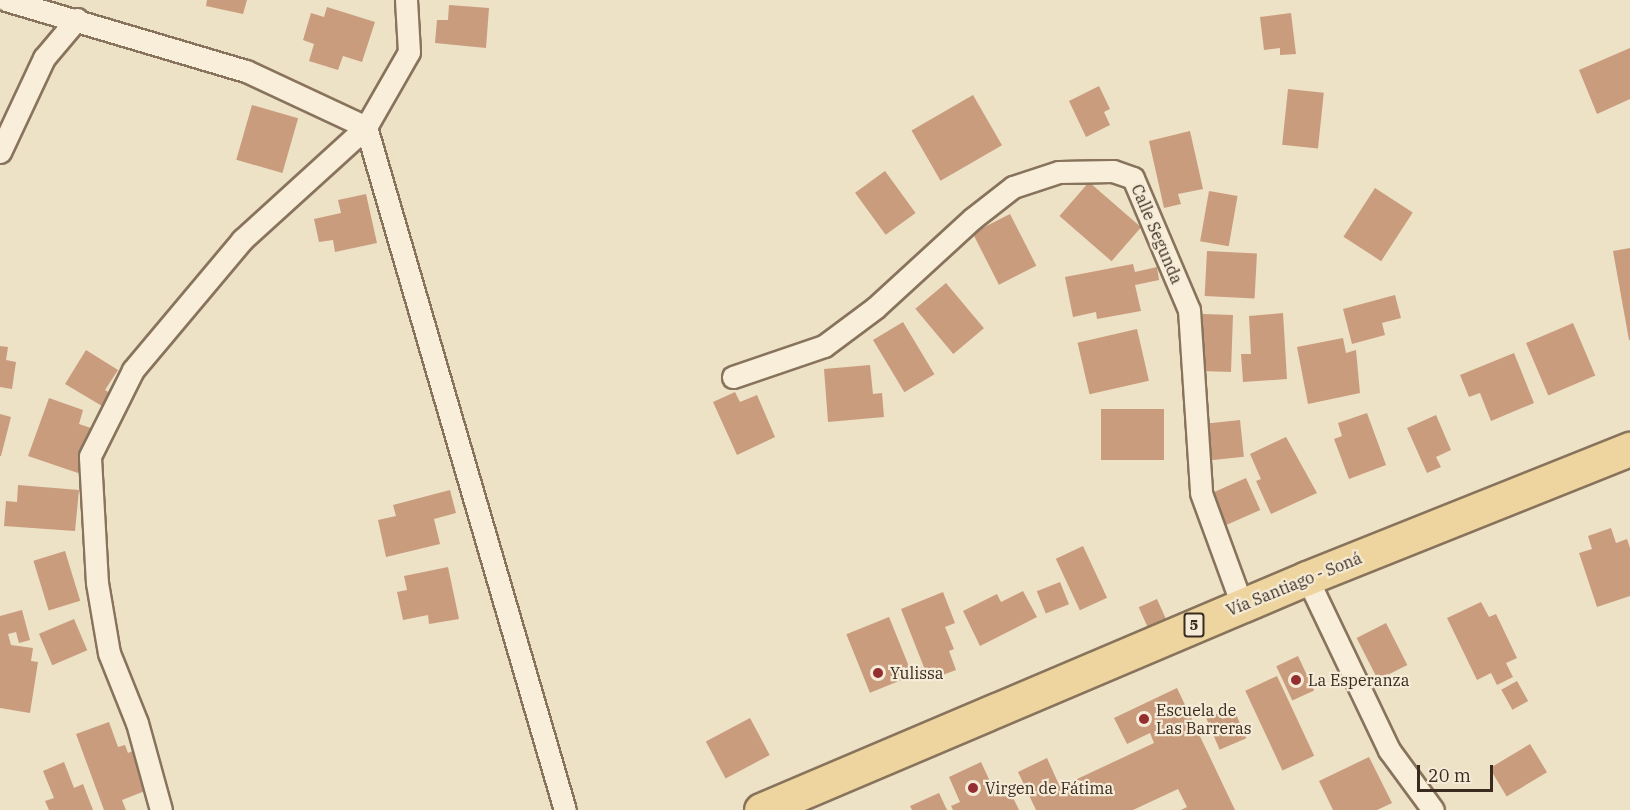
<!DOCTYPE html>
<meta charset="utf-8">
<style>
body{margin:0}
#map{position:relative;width:1630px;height:810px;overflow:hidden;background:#ede1c6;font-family:"IBM Plex Serif",serif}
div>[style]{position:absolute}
.building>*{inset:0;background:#ca9c7e;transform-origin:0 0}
.roads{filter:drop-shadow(2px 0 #88735c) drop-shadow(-2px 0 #88735c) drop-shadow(0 2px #88735c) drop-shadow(0 -2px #88735c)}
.street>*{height:21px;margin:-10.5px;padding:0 10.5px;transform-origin:10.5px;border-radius:10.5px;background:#f8eed9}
.primary>*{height:33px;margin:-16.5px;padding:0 16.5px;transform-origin:16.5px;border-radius:16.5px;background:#eed5a0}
.dots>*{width:16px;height:16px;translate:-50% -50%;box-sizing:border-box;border:3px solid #f5ebd6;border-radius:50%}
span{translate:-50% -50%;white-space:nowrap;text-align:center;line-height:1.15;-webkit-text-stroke:4.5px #f5ebd6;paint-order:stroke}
.shield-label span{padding:2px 4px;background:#f5ebd6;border:2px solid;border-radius:4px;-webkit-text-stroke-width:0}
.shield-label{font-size:15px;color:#392b20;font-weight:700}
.street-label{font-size:16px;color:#392b20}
.poi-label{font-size:16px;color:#392b20}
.left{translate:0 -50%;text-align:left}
.scale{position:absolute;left:1417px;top:765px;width:76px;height:27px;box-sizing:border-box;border:3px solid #392b20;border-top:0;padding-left:8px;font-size:18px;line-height:21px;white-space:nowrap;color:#392b20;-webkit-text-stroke:4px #f5ebd6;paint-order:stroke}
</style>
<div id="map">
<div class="building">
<i style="clip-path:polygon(207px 0,247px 0,243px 14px,206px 6px)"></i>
<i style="clip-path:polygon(449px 5px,489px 8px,486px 48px,435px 43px,437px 20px,448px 20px)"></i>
<i style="clip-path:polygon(327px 7px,375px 22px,362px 62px,343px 56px,338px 70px,309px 61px,314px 44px,303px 40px,311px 13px,324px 17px)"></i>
<i style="clip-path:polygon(1291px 13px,1296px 54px,1280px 55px,1280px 48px,1264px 50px,1260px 17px)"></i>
<i style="clip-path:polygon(1630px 48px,1630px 99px,1597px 114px,1579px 70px)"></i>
<i style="clip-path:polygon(1099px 86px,1110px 109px,1104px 112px,1110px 125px,1086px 137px,1069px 101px)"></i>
<i style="left:1288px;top:89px;width:36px;height:56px;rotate:6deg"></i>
<i style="left:973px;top:95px;width:58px;height:71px;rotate:60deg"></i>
<i style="left:252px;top:105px;width:48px;height:57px;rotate:16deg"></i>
<i style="clip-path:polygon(1190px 131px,1203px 189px,1178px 194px,1181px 204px,1164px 208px,1149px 141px)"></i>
<i style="left:885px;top:171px;width:52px;height:37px;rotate:54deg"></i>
<i style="left:1089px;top:182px;width:69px;height:45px;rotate:41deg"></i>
<i style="left:1375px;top:188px;width:45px;height:58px;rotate:33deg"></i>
<i style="left:1209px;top:191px;width:29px;height:51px;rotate:10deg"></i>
<i style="clip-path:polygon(366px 194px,377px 243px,335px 252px,333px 240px,319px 242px,314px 219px,341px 213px,338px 200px)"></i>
<i style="left:1010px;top:214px;width:58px;height:42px;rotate:63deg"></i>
<i style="clip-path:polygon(1630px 248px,1630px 340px,1629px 340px,1613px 251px)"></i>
<i style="left:1207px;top:251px;width:50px;height:45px;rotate:3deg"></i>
<i style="clip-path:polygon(1133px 264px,1135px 272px,1157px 267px,1159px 280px,1135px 285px,1141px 311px,1097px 319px,1096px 312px,1073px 317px,1065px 277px)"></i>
<i style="left:946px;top:283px;width:59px;height:40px;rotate:50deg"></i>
<i style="clip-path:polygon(1395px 295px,1401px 318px,1382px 323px,1385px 335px,1352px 344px,1343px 309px)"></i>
<i style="clip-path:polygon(1283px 313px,1287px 379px,1243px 382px,1241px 354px,1251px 354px,1249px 316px)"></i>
<i style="left:1203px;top:314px;width:30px;height:57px;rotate:2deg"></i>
<i style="left:903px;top:322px;width:61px;height:35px;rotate:59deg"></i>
<i style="left:1573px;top:323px;width:57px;height:51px;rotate:67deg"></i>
<i style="left:1137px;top:329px;width:53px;height:61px;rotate:77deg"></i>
<i style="clip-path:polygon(1343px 338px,1346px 353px,1356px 350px,1360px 393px,1308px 404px,1297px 347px)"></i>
<i style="clip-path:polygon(0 346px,8px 347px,6px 360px,16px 362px,12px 389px,0 387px)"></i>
<i style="clip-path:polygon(86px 350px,118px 370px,105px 390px,110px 393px,102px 406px,65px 384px)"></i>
<i style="clip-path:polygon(1514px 353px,1534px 403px,1491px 421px,1480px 393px,1469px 397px,1460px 375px)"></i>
<i style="clip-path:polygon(870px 365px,873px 394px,882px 393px,884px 417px,828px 422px,824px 369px)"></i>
<i style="clip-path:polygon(735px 392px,740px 402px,757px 395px,775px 437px,737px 455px,713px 402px)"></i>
<i style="clip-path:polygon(49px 398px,83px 410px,79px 424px,94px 429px,78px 473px,28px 456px)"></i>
<i style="left:1101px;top:409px;width:63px;height:51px"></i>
<i style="clip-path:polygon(1367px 413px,1386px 465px,1349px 479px,1334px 439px,1342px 436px,1338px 423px)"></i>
<i style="clip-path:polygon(0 414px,11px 417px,1px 456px,0 456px)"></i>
<i style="clip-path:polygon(1436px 415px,1451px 450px,1436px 457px,1441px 467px,1427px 473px,1407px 428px)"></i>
<i style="left:1240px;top:420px;width:37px;height:33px;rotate:84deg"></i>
<i style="clip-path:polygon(1286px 437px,1317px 493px,1271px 514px,1256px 481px,1261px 479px,1250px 454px)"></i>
<i style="left:1246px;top:478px;width:35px;height:39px;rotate:66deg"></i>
<i style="clip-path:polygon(18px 485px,79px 490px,75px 531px,4px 526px,6px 501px,17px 502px)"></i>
<i style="clip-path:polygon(450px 490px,456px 513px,434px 519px,440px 544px,386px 557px,378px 520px,396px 516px,393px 505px)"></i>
<i style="clip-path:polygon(1611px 528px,1616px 543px,1627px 539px,1630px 548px,1630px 596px,1597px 607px,1579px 553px,1592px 549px,1588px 536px)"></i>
<i style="left:1083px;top:546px;width:57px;height:30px;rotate:65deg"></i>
<i style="left:65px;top:551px;width:52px;height:33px;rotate:73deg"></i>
<i style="clip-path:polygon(448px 567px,459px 619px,429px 624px,428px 615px,403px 620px,397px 592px,407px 590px,404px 576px)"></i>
<i style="left:1060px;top:582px;width:24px;height:25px;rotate:68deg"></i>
<i style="clip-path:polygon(1023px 591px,1037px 617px,980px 646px,963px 611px,997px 594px,1001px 602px)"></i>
<i style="clip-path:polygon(943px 592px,955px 623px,945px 627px,954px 649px,949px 651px,956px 670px,929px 680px,901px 609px)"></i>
<i style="left:1157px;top:599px;width:22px;height:20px;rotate:66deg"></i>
<i style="clip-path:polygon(1481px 602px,1489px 617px,1496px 614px,1517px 658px,1506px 663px,1513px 677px,1497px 685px,1491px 673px,1477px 680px,1447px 618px)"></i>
<i style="clip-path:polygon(22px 610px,30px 640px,19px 643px,16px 632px,8px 634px,11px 645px,33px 648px,31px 661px,38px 662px,30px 713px,0 708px,0 616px)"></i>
<i style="left:889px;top:617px;width:63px;height:46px;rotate:68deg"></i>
<i style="left:74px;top:619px;width:34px;height:38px;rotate:67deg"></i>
<i style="left:1386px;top:623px;width:47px;height:33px;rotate:63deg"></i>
<i style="left:1298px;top:656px;width:38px;height:24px;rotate:65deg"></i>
<i style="left:1277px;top:676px;width:88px;height:35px;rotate:65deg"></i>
<i style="left:1517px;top:681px;width:23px;height:18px;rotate:61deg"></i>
<i style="clip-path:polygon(1177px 688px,1235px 810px,1181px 810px,1187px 807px,1178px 789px,1133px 810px,1036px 810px,1018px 772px,1047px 758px,1060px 787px,1154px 743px,1150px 733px,1127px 744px,1114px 718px)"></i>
<i style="left:1233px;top:707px;width:34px;height:29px;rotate:67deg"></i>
<i style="left:750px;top:718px;width:42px;height:50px;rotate:62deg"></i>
<i style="clip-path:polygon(109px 722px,118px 747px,125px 745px,128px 753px,135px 750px,150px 789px,122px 800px,126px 810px,104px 810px,76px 734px)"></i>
<i style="left:1530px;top:744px;width:33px;height:47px;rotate:59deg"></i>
<i style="clip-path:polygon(1369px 757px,1392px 803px,1377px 810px,1333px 810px,1319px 781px)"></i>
<i style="clip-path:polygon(64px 762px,74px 788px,83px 784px,93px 810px,49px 810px,45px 801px,54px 798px,43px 771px)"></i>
<i style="clip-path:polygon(981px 762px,994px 790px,1007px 785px,1019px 810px,953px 810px,951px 806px,960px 802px,949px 777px)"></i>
<i style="clip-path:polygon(939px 793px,947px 810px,912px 810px,910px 806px)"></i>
</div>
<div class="roads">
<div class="street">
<i style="left:6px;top:0;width:250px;rotate:16.5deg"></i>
<i style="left:246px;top:71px;width:132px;rotate:25deg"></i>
<i style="left:366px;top:127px;width:711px;rotate:73.76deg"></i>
<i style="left:0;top:152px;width:104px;rotate:-64.9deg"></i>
<i style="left:44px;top:58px;width:51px;rotate:-49.8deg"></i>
<i style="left:733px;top:377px;width:96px;rotate:-18.8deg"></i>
<i style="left:824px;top:346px;width:64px;rotate:-36.7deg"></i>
<i style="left:875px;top:308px;width:132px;rotate:-42.5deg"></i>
<i style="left:972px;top:219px;width:52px;rotate:-38deg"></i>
<i style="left:1013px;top:187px;width:48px;rotate:-18.1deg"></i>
<i style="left:1059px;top:172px;width:54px;rotate:-1.1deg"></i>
<i style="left:1113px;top:171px;width:21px;rotate:19deg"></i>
<i style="left:1133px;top:178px;width:143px;rotate:67deg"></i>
<i style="left:1189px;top:310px;width:183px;rotate:86.2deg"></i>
<i style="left:1201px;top:493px;width:119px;rotate:69.9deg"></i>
<i style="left:1307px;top:578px;width:191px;rotate:64.5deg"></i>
<i style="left:1389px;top:750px;width:74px;rotate:53.7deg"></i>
<i style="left:161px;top:810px;width:90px;rotate:-105.4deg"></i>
<i style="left:137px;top:723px;width:75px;rotate:-111.8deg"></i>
<i style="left:109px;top:653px;width:71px;rotate:-99.7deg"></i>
<i style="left:97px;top:583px;width:127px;rotate:-93.2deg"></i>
<i style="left:90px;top:456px;width:96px;rotate:-63.4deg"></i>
<i style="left:133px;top:370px;width:170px;rotate:-50deg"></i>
<i style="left:242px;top:240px;width:168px;rotate:-42.3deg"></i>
<i style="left:366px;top:127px;width:86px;rotate:-60.2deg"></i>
<i style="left:409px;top:52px;width:52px;rotate:-93.3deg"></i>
</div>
<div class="primary">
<i style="left:761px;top:810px;width:593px;rotate:-23.02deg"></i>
<i style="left:1307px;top:578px;width:348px;rotate:-21.8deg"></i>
</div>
</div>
<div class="dots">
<i style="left:878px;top:673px;background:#952e30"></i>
<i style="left:1296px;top:680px;background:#952e30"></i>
<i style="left:1144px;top:719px;background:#952e30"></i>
<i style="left:973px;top:788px;background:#952e30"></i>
</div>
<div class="shield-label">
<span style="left:1194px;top:625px">5</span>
</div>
<div class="street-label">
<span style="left:1157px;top:234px;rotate:67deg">Calle Segunda</span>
<span style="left:1294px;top:584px;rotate:-22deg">Vía Santiago - Soná</span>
</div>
<div class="poi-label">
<span class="left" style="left:890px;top:673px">Yulissa</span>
<span class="left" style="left:1308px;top:680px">La Esperanza</span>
<span class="left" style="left:1156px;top:719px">Escuela de<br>Las Barreras</span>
<span class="left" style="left:985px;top:788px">Virgen de Fátima</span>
</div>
<div class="scale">20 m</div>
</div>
